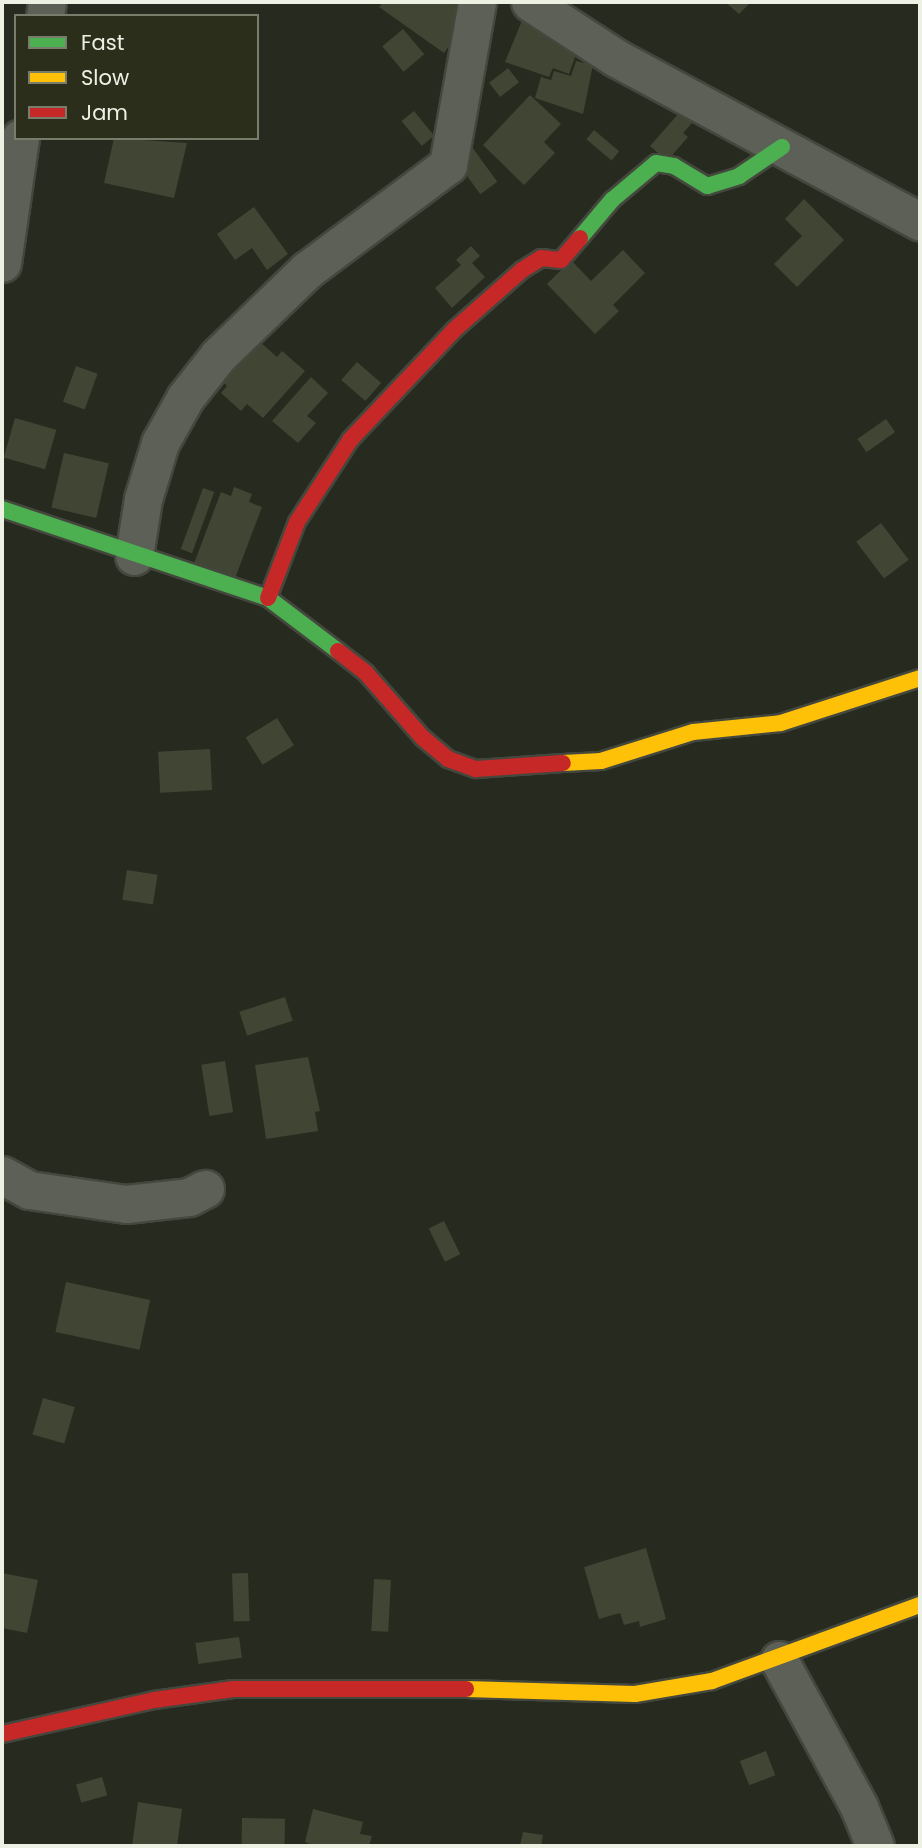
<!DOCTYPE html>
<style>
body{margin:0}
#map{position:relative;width:922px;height:1848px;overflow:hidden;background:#272a1e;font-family:Poppins,sans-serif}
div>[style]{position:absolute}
.building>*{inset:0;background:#414533;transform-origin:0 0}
.roads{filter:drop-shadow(2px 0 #44473d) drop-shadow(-2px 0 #44473d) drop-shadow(0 2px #44473d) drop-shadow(0 -2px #44473d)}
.street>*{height:37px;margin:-18.5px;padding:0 18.5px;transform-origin:18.5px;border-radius:18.5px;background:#5d6056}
.fast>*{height:16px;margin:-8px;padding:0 8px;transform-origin:8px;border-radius:8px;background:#4caf50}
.slow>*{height:16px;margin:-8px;padding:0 8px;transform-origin:8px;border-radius:8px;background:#ffc107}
.jam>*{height:16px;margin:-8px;padding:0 8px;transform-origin:8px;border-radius:8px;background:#c62828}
span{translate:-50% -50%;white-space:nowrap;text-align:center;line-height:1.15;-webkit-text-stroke:7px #2a2e1a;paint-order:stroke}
.frame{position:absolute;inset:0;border:4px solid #edf1e4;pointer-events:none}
.legend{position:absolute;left:14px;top:14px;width:245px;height:126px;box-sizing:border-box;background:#2a2e1a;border:2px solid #787c6b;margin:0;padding:9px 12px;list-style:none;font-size:21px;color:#edf1e4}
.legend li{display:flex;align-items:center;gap:14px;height:35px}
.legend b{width:35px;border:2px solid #787c6b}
</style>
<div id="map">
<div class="building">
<i style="clip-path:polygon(383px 2px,463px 2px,455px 18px,464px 25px,444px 53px,379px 7px)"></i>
<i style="clip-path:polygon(725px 2px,751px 2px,739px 14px)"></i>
<i style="clip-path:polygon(523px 18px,581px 40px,569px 74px,553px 68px,549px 77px,505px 62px)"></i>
<i style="left:403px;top:29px;width:33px;height:27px;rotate:50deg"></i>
<i style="clip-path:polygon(576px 61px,593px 65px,583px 114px,535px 98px,541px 77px,551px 80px,554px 71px,571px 76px)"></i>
<i style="left:508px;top:68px;width:18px;height:24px;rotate:52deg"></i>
<i style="clip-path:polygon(530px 95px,561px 124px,544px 142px,555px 153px,524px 185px,483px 145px)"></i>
<i style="left:414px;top:111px;width:32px;height:16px;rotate:51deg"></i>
<i style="clip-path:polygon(680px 112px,692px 123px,683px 133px,688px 137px,667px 161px,650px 146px)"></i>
<i style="left:594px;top:130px;width:33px;height:12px;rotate:40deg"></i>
<i style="clip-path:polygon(114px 138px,187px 143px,174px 198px,104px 183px)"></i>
<i style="left:472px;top:147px;width:43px;height:21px;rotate:54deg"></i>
<i style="clip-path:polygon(804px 199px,844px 240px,797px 287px,774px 264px,802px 236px,785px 219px)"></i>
<i style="clip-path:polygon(254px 207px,288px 254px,267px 270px,252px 248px,235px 260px,217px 234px)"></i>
<i style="clip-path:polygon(471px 246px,480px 256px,472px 263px,485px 277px,452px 308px,435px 288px,461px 265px,456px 260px)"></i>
<i style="clip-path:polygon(623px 250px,645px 273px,613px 305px,619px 311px,595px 334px,547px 284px,571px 260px,591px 281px)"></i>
<i style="clip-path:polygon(259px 341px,277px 357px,282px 351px,305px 371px,263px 418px,247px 404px,241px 411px,221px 393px,227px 386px,223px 382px)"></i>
<i style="left:357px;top:362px;width:32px;height:24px;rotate:41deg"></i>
<i style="left:76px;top:366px;width:23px;height:38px;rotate:20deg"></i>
<i style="clip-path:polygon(311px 377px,328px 393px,307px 416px,316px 423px,298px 443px,272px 421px)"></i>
<i style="left:15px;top:418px;width:43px;height:41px;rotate:16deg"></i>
<i style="left:886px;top:419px;width:16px;height:35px;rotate:55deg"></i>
<i style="left:64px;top:453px;width:46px;height:56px;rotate:13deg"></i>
<i style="clip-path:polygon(234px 487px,252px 494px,249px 502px,262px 507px,234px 581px,193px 566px,221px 492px,231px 496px)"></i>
<i style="left:203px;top:488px;width:12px;height:65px;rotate:20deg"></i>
<i style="left:881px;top:523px;width:46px;height:31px;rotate:53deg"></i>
<i style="left:277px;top:718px;width:32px;height:37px;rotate:58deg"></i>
<i style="left:210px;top:749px;width:41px;height:52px;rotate:87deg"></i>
<i style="left:127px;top:870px;width:31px;height:30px;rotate:9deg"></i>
<i style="left:285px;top:997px;width:25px;height:48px;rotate:72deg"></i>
<i style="clip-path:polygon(308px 1057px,320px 1111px,315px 1112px,318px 1131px,266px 1139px,255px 1065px)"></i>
<i style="left:225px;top:1061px;width:52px;height:24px;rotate:81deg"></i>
<i style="left:444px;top:1221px;width:37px;height:17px;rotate:64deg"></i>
<i style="left:66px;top:1282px;width:86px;height:51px;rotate:12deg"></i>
<i style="left:43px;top:1398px;width:33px;height:38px;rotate:16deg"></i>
<i style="clip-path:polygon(646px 1548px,666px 1619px,640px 1627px,639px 1621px,624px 1625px,620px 1613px,599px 1619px,584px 1567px)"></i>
<i style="clip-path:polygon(2px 1573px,38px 1580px,27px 1633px,2px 1628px)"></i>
<i style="left:248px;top:1573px;width:48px;height:16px;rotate:88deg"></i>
<i style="left:374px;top:1579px;width:17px;height:52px;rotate:3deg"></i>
<i style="left:239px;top:1637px;width:21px;height:44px;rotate:82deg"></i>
<i style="left:766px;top:1751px;width:26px;height:28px;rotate:69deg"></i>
<i style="left:102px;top:1777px;width:19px;height:27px;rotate:74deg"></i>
<i style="clip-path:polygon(138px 1802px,182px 1809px,177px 1846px,132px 1846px)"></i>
<i style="clip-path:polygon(313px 1809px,363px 1822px,360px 1834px,372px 1836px,369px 1846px,315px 1846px,305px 1842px)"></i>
<i style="left:242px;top:1818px;width:43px;height:28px;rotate:1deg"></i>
<i style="clip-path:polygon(523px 1832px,543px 1835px,541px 1846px,520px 1846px)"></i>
</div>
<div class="roads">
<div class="street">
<i style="left:530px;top:2px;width:103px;rotate:33.1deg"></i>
<i style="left:616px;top:58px;width:345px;rotate:28.3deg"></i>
<i style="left:45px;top:16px;width:14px;rotate:-82deg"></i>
<i style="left:2px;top:263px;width:126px;rotate:-81.8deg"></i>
<i style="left:134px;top:556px;width:58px;rotate:-81deg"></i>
<i style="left:143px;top:499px;width:59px;rotate:-73.1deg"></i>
<i style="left:160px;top:443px;width:51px;rotate:-60.9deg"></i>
<i style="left:185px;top:398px;width:55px;rotate:-51.7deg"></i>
<i style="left:219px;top:355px;width:122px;rotate:-44deg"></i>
<i style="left:307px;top:270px;width:176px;rotate:-36.7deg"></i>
<i style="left:448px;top:165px;width:166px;rotate:-79.9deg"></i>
<i style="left:2px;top:1175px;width:31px;rotate:29deg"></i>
<i style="left:29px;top:1190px;width:98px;rotate:8.2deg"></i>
<i style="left:126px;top:1204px;width:63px;rotate:-6.3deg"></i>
<i style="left:189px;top:1197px;width:18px;rotate:-27deg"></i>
<i style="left:779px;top:1660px;width:167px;rotate:61.4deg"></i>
<i style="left:859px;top:1807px;width:42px;rotate:67.7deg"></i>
</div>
<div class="fast">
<i style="left:580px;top:238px;width:50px;rotate:-49.9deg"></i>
<i style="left:612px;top:200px;width:57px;rotate:-40.1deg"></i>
<i style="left:656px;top:163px;width:18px;rotate:9deg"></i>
<i style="left:674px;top:166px;width:39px;rotate:31deg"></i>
<i style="left:707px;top:186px;width:34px;rotate:-17deg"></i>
<i style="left:739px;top:176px;width:52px;rotate:-34deg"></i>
<i style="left:2px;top:509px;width:280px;rotate:18.5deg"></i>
<i style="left:268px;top:598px;width:88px;rotate:37.1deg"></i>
</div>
<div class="slow">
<i style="left:563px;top:763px;width:38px;rotate:-3deg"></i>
<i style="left:601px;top:761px;width:96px;rotate:-17.5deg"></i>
<i style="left:693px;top:732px;width:88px;rotate:-5.8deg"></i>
<i style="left:781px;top:723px;width:146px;rotate:-17.9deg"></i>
<i style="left:466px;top:1689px;width:169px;rotate:1.7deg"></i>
<i style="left:635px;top:1694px;width:78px;rotate:-9.6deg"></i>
<i style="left:712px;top:1681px;width:221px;rotate:-20.1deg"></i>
</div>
<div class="jam">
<i style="left:268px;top:598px;width:81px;rotate:-69.1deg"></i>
<i style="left:297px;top:522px;width:99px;rotate:-57deg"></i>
<i style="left:351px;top:439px;width:150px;rotate:-46.6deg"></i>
<i style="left:454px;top:330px;width:91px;rotate:-41.4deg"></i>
<i style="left:522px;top:270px;width:22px;rotate:-32deg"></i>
<i style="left:541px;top:258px;width:20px;rotate:6deg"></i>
<i style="left:561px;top:260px;width:29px;rotate:-49deg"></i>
<i style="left:338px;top:651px;width:36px;rotate:38deg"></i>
<i style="left:366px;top:673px;width:86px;rotate:48.8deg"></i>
<i style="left:423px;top:738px;width:33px;rotate:40deg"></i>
<i style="left:448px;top:759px;width:30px;rotate:20deg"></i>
<i style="left:476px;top:769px;width:87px;rotate:-3.9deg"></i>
<i style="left:2px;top:1734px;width:156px;rotate:-12.6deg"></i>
<i style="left:154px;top:1700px;width:80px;rotate:-7.9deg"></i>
<i style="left:233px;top:1689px;width:233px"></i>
</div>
</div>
<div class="frame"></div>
<ul class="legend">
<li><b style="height:9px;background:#4caf50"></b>Fast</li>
<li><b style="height:9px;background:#ffc107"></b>Slow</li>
<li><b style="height:9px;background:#c62828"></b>Jam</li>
</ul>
</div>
